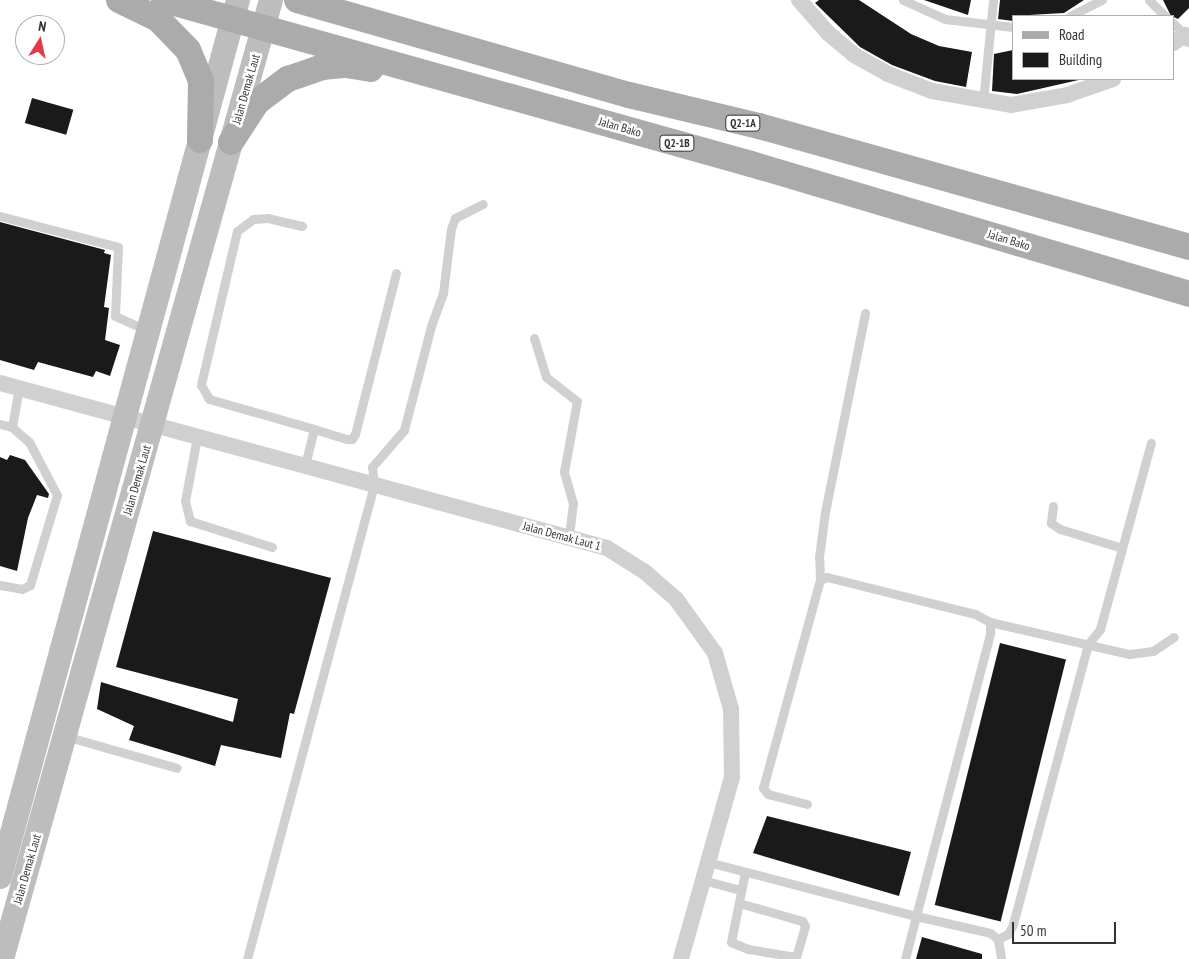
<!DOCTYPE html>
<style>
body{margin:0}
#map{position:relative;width:1189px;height:959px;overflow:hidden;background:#fff;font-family:"PT Sans Narrow",sans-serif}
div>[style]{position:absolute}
.building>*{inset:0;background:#1a1a1a;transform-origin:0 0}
.lane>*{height:9px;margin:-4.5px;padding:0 4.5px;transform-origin:4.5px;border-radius:4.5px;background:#d0d0d0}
.street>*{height:16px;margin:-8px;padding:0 8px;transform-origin:8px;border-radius:8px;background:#d0d0d0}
.secondary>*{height:24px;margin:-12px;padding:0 12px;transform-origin:12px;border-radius:12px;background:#bdbdbd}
.primary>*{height:26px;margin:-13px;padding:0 13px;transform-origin:13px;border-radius:13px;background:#ababab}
span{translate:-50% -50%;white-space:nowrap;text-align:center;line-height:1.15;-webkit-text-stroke:5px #fff;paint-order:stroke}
.shield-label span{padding:1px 4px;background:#fff;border:1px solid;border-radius:4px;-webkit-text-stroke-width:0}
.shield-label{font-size:11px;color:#333;font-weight:700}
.street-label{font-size:12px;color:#333}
.legend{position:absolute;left:1012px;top:15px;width:162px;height:65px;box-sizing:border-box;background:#fff;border:1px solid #adadad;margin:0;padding:6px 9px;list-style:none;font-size:15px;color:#333}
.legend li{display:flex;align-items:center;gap:10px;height:25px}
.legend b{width:25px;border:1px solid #adadad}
.north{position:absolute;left:15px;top:15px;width:50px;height:50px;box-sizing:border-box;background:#fff;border:1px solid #adadad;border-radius:50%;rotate:10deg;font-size:14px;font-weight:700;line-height:20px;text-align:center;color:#333}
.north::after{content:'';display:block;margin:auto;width:18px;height:22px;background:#e63946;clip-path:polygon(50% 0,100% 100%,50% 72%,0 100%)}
.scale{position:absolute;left:1012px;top:922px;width:104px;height:22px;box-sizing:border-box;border:2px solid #333;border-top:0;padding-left:6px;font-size:15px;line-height:18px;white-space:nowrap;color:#333;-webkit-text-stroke:4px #fff;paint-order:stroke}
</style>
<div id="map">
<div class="building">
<i style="clip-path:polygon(819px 0,859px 0,911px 34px,939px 46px,972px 52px,966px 87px,935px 81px,892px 65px,860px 47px,815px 3px)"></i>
<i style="clip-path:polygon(924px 0,971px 0,968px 15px)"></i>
<i style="clip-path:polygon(1000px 0,1084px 0,1064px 13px,1013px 16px,1013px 21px,998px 19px)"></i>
<i style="clip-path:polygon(1163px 0,1189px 0,1189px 8px,1178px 19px,1171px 16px)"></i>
<i style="clip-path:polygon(1013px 50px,1013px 79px,1083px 79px,1017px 94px,992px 91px,994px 54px)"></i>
<i style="left:32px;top:98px;width:43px;height:26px;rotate:16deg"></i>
<i style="clip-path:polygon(0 222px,105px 250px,104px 253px,111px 255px,104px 307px,109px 308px,105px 340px,120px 345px,110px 376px,96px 371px,93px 377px,38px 362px,34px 370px,0 360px)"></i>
<i style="clip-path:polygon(10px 455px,25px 460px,49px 494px,48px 498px,37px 495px,28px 518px,17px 571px,0 566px,0 457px,7px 460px)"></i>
<i style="clip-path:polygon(153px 531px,331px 578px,294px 714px,290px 713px,281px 758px,221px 745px,215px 766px,129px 740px,134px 726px,97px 709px,101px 682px,233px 722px,238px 699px,116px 667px)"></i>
<i style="left:1000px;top:643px;width:68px;height:270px;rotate:14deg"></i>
<i style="clip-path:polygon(767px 816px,911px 852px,899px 896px,753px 853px)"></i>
<i style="clip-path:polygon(922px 937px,982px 954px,982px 959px,916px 959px)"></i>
</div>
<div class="lane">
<i style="left:903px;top:0;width:46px;rotate:24.3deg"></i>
<i style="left:945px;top:19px;width:68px;rotate:6.7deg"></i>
<i style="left:1149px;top:0;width:23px;rotate:45deg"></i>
<i style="left:1070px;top:16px;width:36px;rotate:-27deg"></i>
<i style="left:1173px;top:23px;width:17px;rotate:45deg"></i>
<i style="left:983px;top:101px;width:101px;rotate:-84.3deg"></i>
<i style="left:0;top:216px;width:122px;rotate:14.7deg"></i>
<i style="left:118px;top:247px;width:69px;rotate:92.5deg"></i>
<i style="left:115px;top:316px;width:36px;rotate:24deg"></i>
<i style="left:302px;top:226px;width:35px;rotate:-167deg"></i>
<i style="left:268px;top:218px;width:15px;rotate:176deg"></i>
<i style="left:253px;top:219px;width:20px;rotate:143deg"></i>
<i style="left:237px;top:231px;width:158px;rotate:103.2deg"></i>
<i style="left:201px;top:385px;width:16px;rotate:60deg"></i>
<i style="left:209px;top:399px;width:109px;rotate:15.9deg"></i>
<i style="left:314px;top:429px;width:38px;rotate:104deg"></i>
<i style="left:534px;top:338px;width:41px;rotate:72.9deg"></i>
<i style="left:546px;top:377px;width:39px;rotate:38deg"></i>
<i style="left:577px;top:401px;width:72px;rotate:100.4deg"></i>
<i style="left:564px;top:472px;width:32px;rotate:74deg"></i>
<i style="left:573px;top:503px;width:35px;rotate:97deg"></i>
<i style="left:0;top:424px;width:12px;rotate:14deg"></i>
<i style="left:12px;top:427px;width:40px;rotate:-80deg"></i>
<i style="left:314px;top:429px;width:34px;rotate:17deg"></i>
<i style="left:347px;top:439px;width:5px"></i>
<i style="left:352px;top:439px;width:6px;rotate:-59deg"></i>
<i style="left:355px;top:434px;width:166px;rotate:-75.7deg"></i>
<i style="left:197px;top:437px;width:65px;rotate:100.6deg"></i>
<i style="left:185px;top:501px;width:21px;rotate:76deg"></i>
<i style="left:190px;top:521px;width:86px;rotate:17.6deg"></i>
<i style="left:1053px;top:506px;width:17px;rotate:97deg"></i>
<i style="left:1051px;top:523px;width:11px;rotate:34deg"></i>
<i style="left:1060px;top:529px;width:65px;rotate:17deg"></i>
<i style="left:820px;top:580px;width:23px;rotate:-92deg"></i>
<i style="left:819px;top:557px;width:45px;rotate:-82.4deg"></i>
<i style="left:825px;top:512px;width:203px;rotate:-78.6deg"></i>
<i style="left:0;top:585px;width:22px;rotate:10deg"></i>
<i style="left:22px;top:589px;width:9px;rotate:-27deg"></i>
<i style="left:30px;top:585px;width:94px;rotate:-73.3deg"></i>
<i style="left:57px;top:495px;width:60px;rotate:-117.8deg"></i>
<i style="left:29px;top:442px;width:23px;rotate:-139deg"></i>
<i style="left:65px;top:736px;width:116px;rotate:15.9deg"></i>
<i style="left:807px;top:804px;width:40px;rotate:-165.6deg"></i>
<i style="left:768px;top:794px;width:8px;rotate:-130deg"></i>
<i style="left:763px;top:788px;width:216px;rotate:-74.7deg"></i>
<i style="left:820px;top:580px;width:8px;rotate:-23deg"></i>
<i style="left:827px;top:577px;width:153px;rotate:14deg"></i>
<i style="left:975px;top:614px;width:17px;rotate:28deg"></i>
<i style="left:990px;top:622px;width:143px;rotate:13deg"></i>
<i style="left:1129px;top:654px;width:24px;rotate:-7deg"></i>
<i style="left:1153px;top:651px;width:25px;rotate:-34deg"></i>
<i style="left:708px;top:862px;width:215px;rotate:14.6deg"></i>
<i style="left:916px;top:916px;width:293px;rotate:-75.3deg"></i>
<i style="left:990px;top:633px;width:11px;rotate:-90deg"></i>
<i style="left:703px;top:880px;width:38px;rotate:15deg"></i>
<i style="left:739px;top:903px;width:66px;rotate:15.9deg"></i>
<i style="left:802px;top:921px;width:6px;rotate:59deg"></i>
<i style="left:805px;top:926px;width:32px;rotate:106deg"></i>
<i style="left:796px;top:957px;width:49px;rotate:-170.5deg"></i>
<i style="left:748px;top:949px;width:18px;rotate:-158deg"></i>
<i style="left:731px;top:942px;width:71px;rotate:-78.7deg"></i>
<i style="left:998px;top:939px;width:11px;rotate:-27deg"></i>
<i style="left:1008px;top:934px;width:11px;rotate:-63deg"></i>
<i style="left:1013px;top:924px;width:290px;rotate:-75deg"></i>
<i style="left:1088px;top:644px;width:19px;rotate:-51deg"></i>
<i style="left:1100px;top:629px;width:193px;rotate:-74.7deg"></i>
<i style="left:247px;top:959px;width:491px;rotate:-75deg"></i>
<i style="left:374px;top:485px;width:18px;rotate:-96deg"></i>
<i style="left:372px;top:467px;width:49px;rotate:-49.1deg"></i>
<i style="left:404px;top:430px;width:107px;rotate:-75.4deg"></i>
<i style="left:431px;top:326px;width:35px;rotate:-70deg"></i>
<i style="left:443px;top:293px;width:64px;rotate:-82.9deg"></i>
<i style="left:451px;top:229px;width:12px;rotate:-70deg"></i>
<i style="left:455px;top:218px;width:31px;rotate:-27deg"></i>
<i style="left:905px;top:959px;width:44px;rotate:-75.7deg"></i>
<i style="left:916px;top:916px;width:76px;rotate:12.9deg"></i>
<i style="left:990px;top:933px;width:10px;rotate:37deg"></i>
<i style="left:998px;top:939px;width:20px;rotate:81deg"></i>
</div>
<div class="street">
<i style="left:799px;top:0;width:44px;rotate:48.7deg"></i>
<i style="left:828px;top:33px;width:34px;rotate:40deg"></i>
<i style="left:854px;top:55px;width:39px;rotate:29deg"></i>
<i style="left:888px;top:74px;width:47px;rotate:21.1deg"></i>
<i style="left:932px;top:91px;width:80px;rotate:10deg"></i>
<i style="left:1011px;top:105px;width:57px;rotate:-10.1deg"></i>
<i style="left:1067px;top:95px;width:49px;rotate:-19.2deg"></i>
<i style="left:1173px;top:43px;width:14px;rotate:-34deg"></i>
<i style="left:1185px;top:35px;width:6px;rotate:45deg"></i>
<i style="left:0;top:383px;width:629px;rotate:15.21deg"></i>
<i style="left:607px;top:548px;width:45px;rotate:32.3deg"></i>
<i style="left:645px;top:572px;width:41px;rotate:41.1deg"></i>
<i style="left:676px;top:599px;width:67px;rotate:54.2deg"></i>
<i style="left:715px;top:653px;width:58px;rotate:74.1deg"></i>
<i style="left:731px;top:709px;width:68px;rotate:89.2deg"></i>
<i style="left:732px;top:777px;width:189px;rotate:105.7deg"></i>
</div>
<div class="secondary">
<i style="left:0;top:877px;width:909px;rotate:-74.82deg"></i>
<i style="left:2px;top:959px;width:996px;rotate:-74.33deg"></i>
</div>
<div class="primary">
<i style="left:119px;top:0;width:43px;rotate:26deg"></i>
<i style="left:158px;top:19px;width:43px;rotate:45.9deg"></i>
<i style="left:188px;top:50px;width:34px;rotate:67deg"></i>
<i style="left:201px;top:81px;width:59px;rotate:91deg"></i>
<i style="left:164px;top:0;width:609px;rotate:15.61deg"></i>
<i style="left:751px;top:164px;width:457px;rotate:16.5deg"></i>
<i style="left:297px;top:0;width:345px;rotate:16deg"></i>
<i style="left:629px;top:95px;width:134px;rotate:13.4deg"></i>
<i style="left:759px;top:126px;width:447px;rotate:15.7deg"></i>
<i style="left:231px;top:142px;width:48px;rotate:-57deg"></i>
<i style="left:257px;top:102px;width:39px;rotate:-37deg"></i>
<i style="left:288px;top:79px;width:36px;rotate:-19deg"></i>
<i style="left:322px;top:67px;width:24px;rotate:-5deg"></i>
<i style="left:346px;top:65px;width:25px;rotate:9deg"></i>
</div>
<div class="shield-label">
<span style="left:743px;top:123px">Q2-1A</span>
<span style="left:677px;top:143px">Q2-1B</span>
</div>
<div class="street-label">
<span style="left:246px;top:89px;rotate:-74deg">Jalan Demak Laut</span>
<span style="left:620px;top:127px;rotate:16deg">Jalan Bako</span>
<span style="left:1009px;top:240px;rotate:17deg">Jalan Bako</span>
<span style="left:137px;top:480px;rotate:-74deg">Jalan Demak Laut</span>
<span style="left:562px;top:536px;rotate:15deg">Jalan Demak Laut 1</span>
<span style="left:27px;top:869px;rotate:-74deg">Jalan Demak Laut</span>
</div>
<ul class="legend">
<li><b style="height:6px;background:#ababab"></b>Road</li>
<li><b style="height:14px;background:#1a1a1a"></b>Building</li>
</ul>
<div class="north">N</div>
<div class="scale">50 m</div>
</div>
